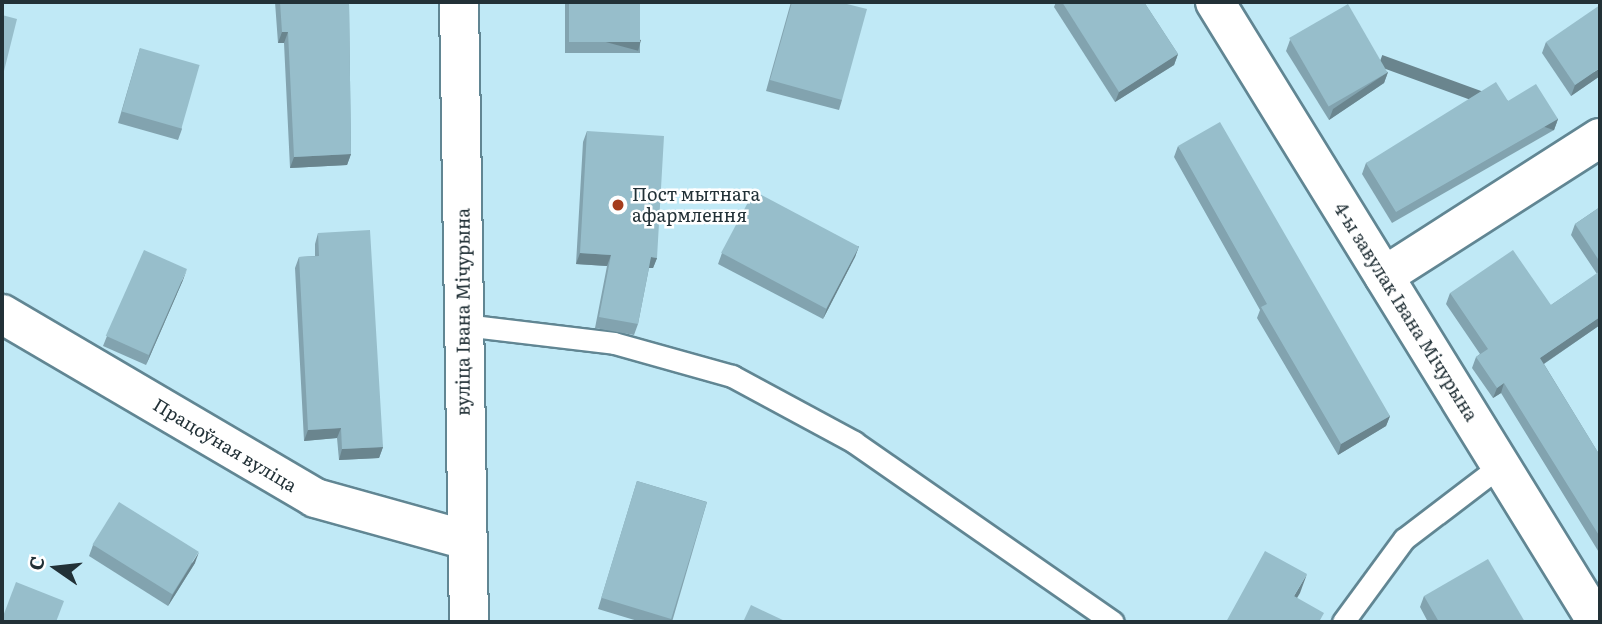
<!DOCTYPE html>
<meta charset="utf-8">
<style>
body{margin:0}
#map{position:relative;width:1602px;height:624px;overflow:hidden;background:#c0e9f6;font-family:Literata,serif}
div>[style]{position:absolute}
.roads{filter:drop-shadow(2px 0 #618693) drop-shadow(-2px 0 #618693) drop-shadow(0 2px #618693) drop-shadow(0 -2px #618693)}
.service>*{height:21px;margin:-10.5px;padding:0 10.5px;transform-origin:10.5px;border-radius:10.5px;background:#fff}
.minor>*{height:38px;margin:-19px;padding:0 19px;transform-origin:19px;border-radius:19px;background:#fff}
.tertiary>*{height:38px;margin:-19px;padding:0 19px;transform-origin:19px;border-radius:19px;background:#fff}
.wall>*{inset:0;background:#82a3af;transform-origin:0 0}
.shaded-wall>*{inset:0;background:#6a858e;transform-origin:0 0}
.building>*{inset:0;background:#97becb;transform-origin:0 0}
.dots>*{width:19px;height:19px;translate:-50% -50%;box-sizing:border-box;border:4px solid #fff;border-radius:50%}
span{translate:-50% -50%;white-space:nowrap;text-align:center;line-height:1.15;-webkit-text-stroke:5px #fff;paint-order:stroke}
.poi-label{font-size:18px;color:#223137}
.left{translate:0 -50%;text-align:left}
.street-label{font-size:18px;color:#223137}
.frame{position:absolute;inset:0;border:4px solid #223137;pointer-events:none}
.north{position:absolute;left:21px;top:533px;width:70px;height:70px;-webkit-text-stroke:5px #fff;paint-order:stroke;rotate:284deg;font-size:19px;font-weight:700;line-height:28px;text-align:center;color:#223137}
.north::after{content:'';display:block;margin:auto;width:24px;height:32px;background:#223137;clip-path:polygon(50% 0,100% 100%,50% 72%,0 100%)}
</style>
<div id="map">
<div class="roads">
<div class="service">
<i style="left:464px;top:325px;width:151px;rotate:6.8deg"></i>
<i style="left:614px;top:343px;width:123px;rotate:15.6deg"></i>
<i style="left:732px;top:376px;width:139px;rotate:28.4deg"></i>
<i style="left:854px;top:442px;width:315px;rotate:34.8deg"></i>
<i style="left:1343px;top:622px;width:103px;rotate:-53.7deg"></i>
<i style="left:1404px;top:539px;width:122px;rotate:-37.3deg"></i>
</div>
<div class="minor">
<i style="left:1215px;top:2px;width:728px;rotate:58.36deg"></i>
<i style="left:1384px;top:276px;width:256px;rotate:-32.6deg"></i>
<i style="left:2px;top:314px;width:363px;rotate:30.4deg"></i>
<i style="left:315px;top:498px;width:154px;rotate:15.5deg"></i>
</div>
<div class="tertiary">
<i style="left:459px;top:2px;width:620px;rotate:89.08deg"></i>
</div>
</div>
<div class="wall">
<i style="clip-path:polygon(275px 2px,349px 2px,351px 154px,347px 165px,290px 168px,284px 43px,278px 43px)"></i>
<i style="left:565px;top:2px;width:75px;height:51px"></i>
<i style="clip-path:polygon(791px 2px,839px 2px,842px 100px,839px 110px,766px 91px)"></i>
<i style="clip-path:polygon(1056px 2px,1144px 2px,1178px 54px,1174px 65px,1115px 102px,1054px 7px)"></i>
<i style="clip-path:polygon(1290px 40px,1388px 72px,1384px 83px,1329px 120px,1286px 51px)"></i>
<i style="clip-path:polygon(1546px 42px,1600px 76px,1571px 96px,1542px 53px)"></i>
<i style="clip-path:polygon(140px 48px,182px 129px,178px 140px,118px 123px)"></i>
<i style="clip-path:polygon(1508px 101px,1558px 119px,1554px 130px,1392px 223px,1362px 174px,1366px 163px)"></i>
<i style="clip-path:polygon(587px 131px,657px 258px,653px 268px,649px 268px,638px 324px,634px 335px,595px 328px,607px 266px,576px 264px,583px 142px)"></i>
<i style="clip-path:polygon(1178px 146px,1390px 416px,1386px 426px,1338px 455px,1257px 318px,1260px 310px,1174px 157px)"></i>
<i style="clip-path:polygon(1600px 207px,1600px 325px,1544px 364px,1599px 454px,1600px 452px,1600px 554px,1501px 393px,1493px 398px,1472px 368px,1476px 357px,1480px 354px,1446px 304px,1450px 293px,1551px 305px,1597px 274px,1571px 235px,1575px 224px)"></i>
<i style="clip-path:polygon(318px 233px,383px 447px,379px 458px,339px 460px,337px 438px,304px 441px,295px 268px,299px 257px,315px 256px,315px 244px)"></i>
<i style="clip-path:polygon(859px 246px,855px 257px,823px 319px,718px 264px,722px 253px)"></i>
<i style="clip-path:polygon(183px 280px,146px 365px,103px 346px,107px 336px)"></i>
<i style="clip-path:polygon(637px 481px,707px 502px,672px 622px,641px 622px,598px 609px)"></i>
<i style="clip-path:polygon(93px 545px,195px 563px,168px 606px,89px 556px)"></i>
<i style="clip-path:polygon(1424px 596px,1525px 622px,1428px 622px,1420px 607px)"></i>
</div>
<div class="shaded-wall">
<i style="clip-path:polygon(282px 32px,288px 32px,284px 43px,278px 43px)"></i>
<i style="left:641px;top:40px;width:11px;height:71px;rotate:105deg"></i>
<i style="clip-path:polygon(1178px 54px,1174px 65px,1115px 102px,1119px 92px)"></i>
<i style="clip-path:polygon(1600px 68px,1600px 76px,1571px 96px,1575px 85px)"></i>
<i style="clip-path:polygon(1388px 72px,1384px 83px,1329px 120px,1333px 109px)"></i>
<i style="left:1558px;top:119px;width:12px;height:187px;rotate:110deg"></i>
<i style="clip-path:polygon(351px 154px,347px 165px,290px 168px,294px 157px)"></i>
<i style="clip-path:polygon(859px 246px,855px 257px,823px 319px,827px 308px)"></i>
<i style="clip-path:polygon(580px 253px,611px 255px,607px 266px,576px 264px)"></i>
<i style="clip-path:polygon(651px 257px,657px 258px,653px 268px,647px 268px)"></i>
<i style="clip-path:polygon(187px 269px,183px 280px,146px 365px,150px 354px)"></i>
<i style="clip-path:polygon(1600px 317px,1600px 325px,1536px 369px,1540px 358px)"></i>
<i style="clip-path:polygon(1504px 383px,1501px 393px,1493px 398px,1497px 388px)"></i>
<i style="clip-path:polygon(1390px 416px,1386px 426px,1338px 455px,1341px 444px)"></i>
<i style="clip-path:polygon(341px 428px,337px 438px,304px 441px,308px 430px)"></i>
<i style="clip-path:polygon(383px 447px,379px 458px,339px 460px,342px 449px)"></i>
<i style="clip-path:polygon(199px 552px,195px 563px,168px 606px,172px 596px)"></i>
<i style="clip-path:polygon(1307px 574px,1300px 593px,1287px 615px,1294px 596px)"></i>
</div>
<div class="building">
<i style="clip-path:polygon(280px 2px,349px 2px,351px 154px,294px 157px,288px 32px,282px 32px)"></i>
<i style="left:569px;top:2px;width:71px;height:40px"></i>
<i style="clip-path:polygon(792px 2px,839px 2px,867px 9px,842px 100px,770px 80px)"></i>
<i style="clip-path:polygon(1062px 2px,1144px 2px,1178px 54px,1119px 92px)"></i>
<i style="left:1348px;top:4px;width:79px;height:68px;rotate:60deg"></i>
<i style="clip-path:polygon(1600px 5px,1600px 68px,1575px 85px,1546px 42px)"></i>
<i style="clip-path:polygon(2px 15px,17px 19px,2px 79px)"></i>
<i style="left:140px;top:48px;width:62px;height:66px;rotate:16deg"></i>
<i style="clip-path:polygon(1496px 82px,1508px 101px,1536px 84px,1558px 119px,1396px 212px,1366px 163px)"></i>
<i style="clip-path:polygon(1220px 122px,1390px 416px,1341px 444px,1261px 307px,1267px 304px,1178px 146px)"></i>
<i style="clip-path:polygon(587px 131px,664px 136px,657px 258px,651px 257px,638px 324px,599px 317px,611px 255px,580px 253px)"></i>
<i style="left:754px;top:191px;width:119px;height:70px;rotate:28deg"></i>
<i style="clip-path:polygon(1600px 207px,1600px 262px,1575px 224px)"></i>
<i style="clip-path:polygon(370px 230px,383px 447px,342px 449px,341px 428px,308px 430px,299px 257px,319px 256px,318px 233px)"></i>
<i style="left:144px;top:250px;width:47px;height:94px;rotate:24deg"></i>
<i style="clip-path:polygon(1513px 250px,1551px 305px,1600px 271px,1600px 317px,1540px 358px,1599px 454px,1600px 452px,1600px 537px,1504px 383px,1497px 388px,1476px 357px,1488px 349px,1450px 293px)"></i>
<i style="left:637px;top:481px;width:73px;height:122px;rotate:17deg"></i>
<i style="left:119px;top:502px;width:94px;height:50px;rotate:32deg"></i>
<i style="clip-path:polygon(1265px 551px,1307px 574px,1294px 596px,1324px 613px,1319px 622px,1226px 622px)"></i>
<i style="clip-path:polygon(1488px 559px,1525px 622px,1439px 622px,1424px 596px)"></i>
<i style="clip-path:polygon(16px 582px,64px 601px,56px 622px,2px 622px,2px 619px)"></i>
<i style="clip-path:polygon(751px 605px,787px 622px,743px 622px)"></i>
</div>
<div class="dots">
<i style="left:618px;top:205px;background:#a53d1d"></i>
</div>
<div class="poi-label">
<span class="left" style="left:632px;top:205px">Пост мытнага<br>афармлення</span>
</div>
<div class="street-label">
<span style="left:463px;top:312px;rotate:-90deg">вуліца Івана Мічурына</span>
<span style="left:1406px;top:312px;rotate:58deg">4-ы завулак Івана Мічурына</span>
<span style="left:225px;top:445px;rotate:31deg">Працоўная вуліца</span>
</div>
<div class="frame"></div>
<div class="north">С</div>
</div>
